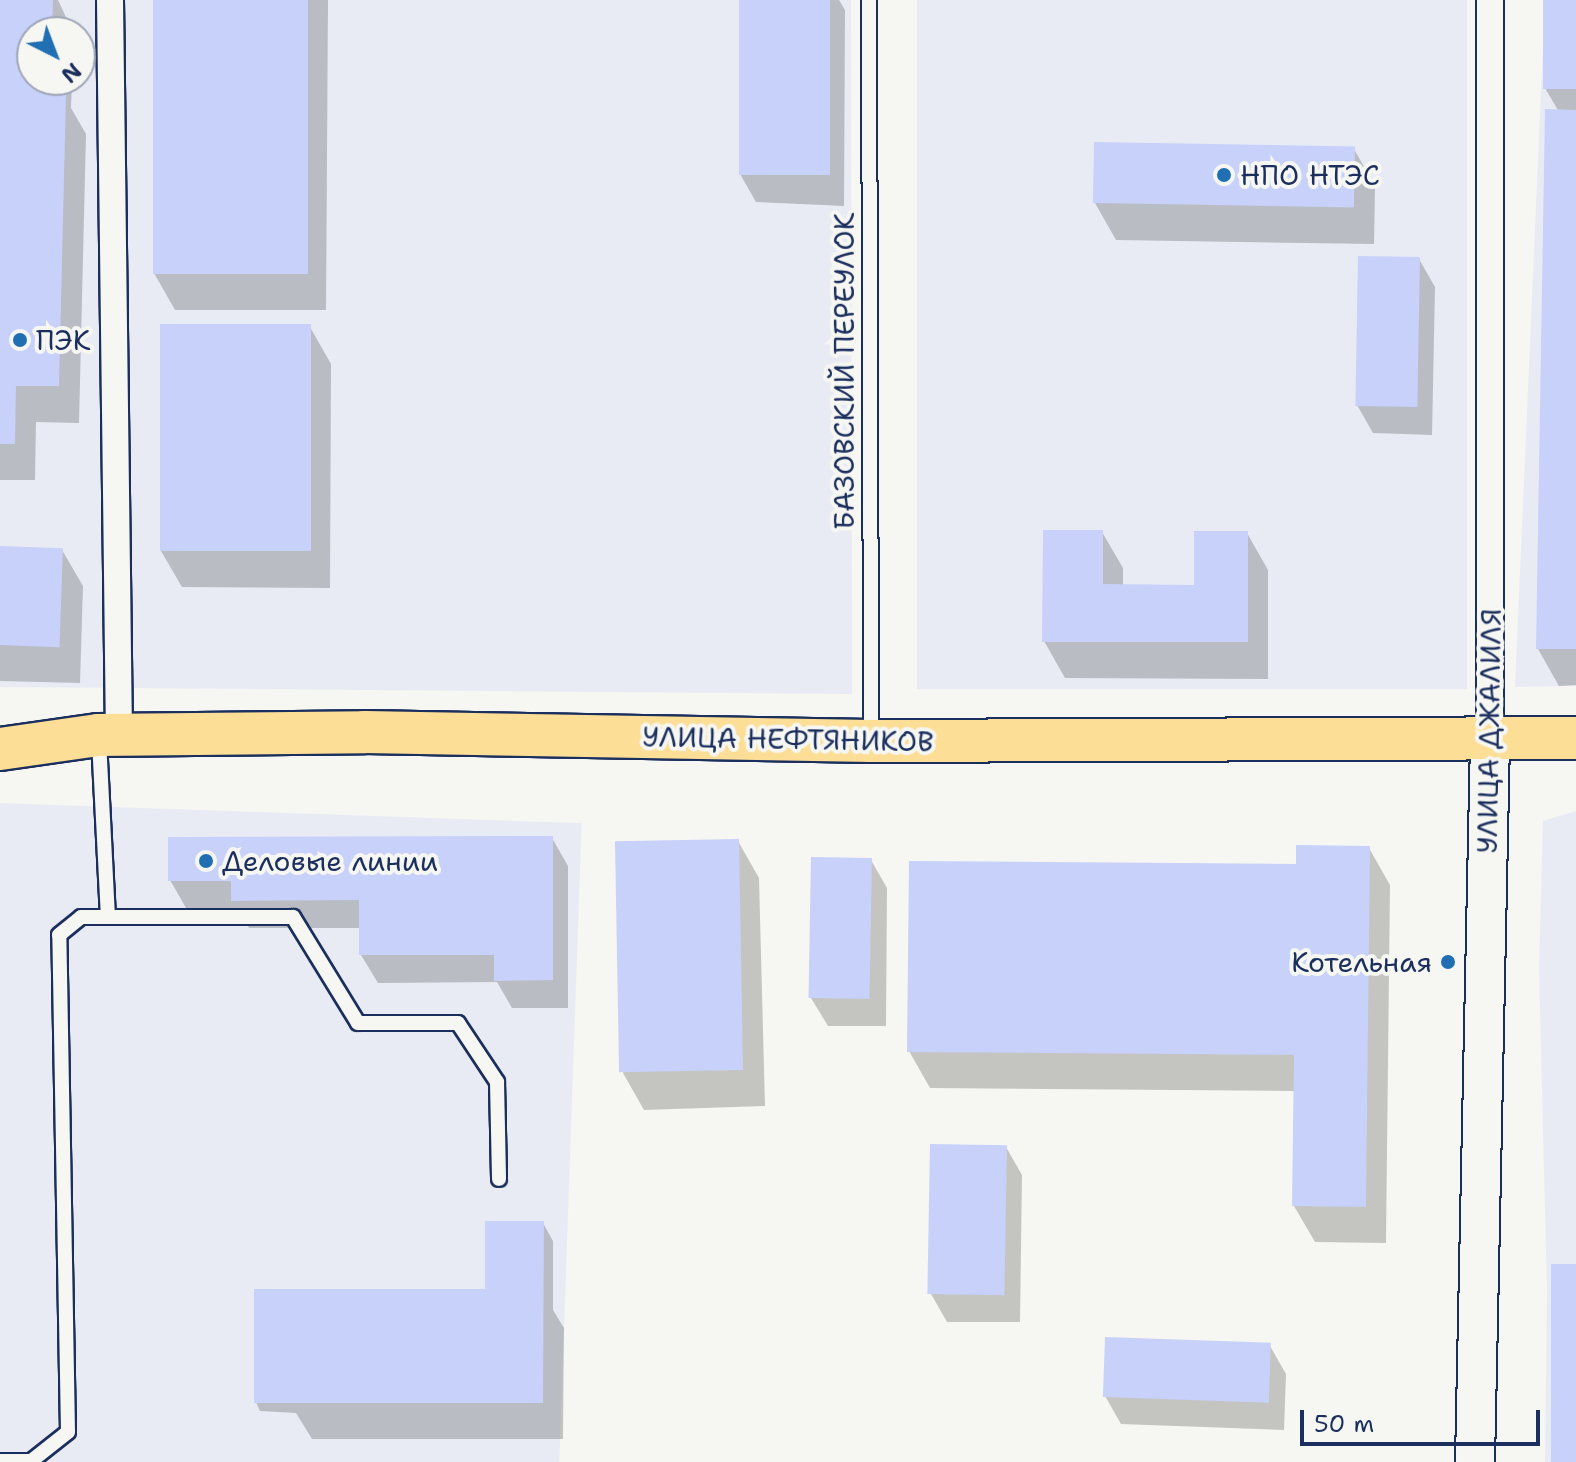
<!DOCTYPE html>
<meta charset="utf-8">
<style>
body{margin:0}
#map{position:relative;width:1576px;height:1462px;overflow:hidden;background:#f6f6f2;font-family:"Shantell Sans",sans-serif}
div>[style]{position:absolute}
.built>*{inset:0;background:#e8ebf4;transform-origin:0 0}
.shadow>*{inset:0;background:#0003}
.building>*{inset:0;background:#c7d1f9;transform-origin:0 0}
.roads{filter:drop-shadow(2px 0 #1b2f5e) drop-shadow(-2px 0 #1b2f5e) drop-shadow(0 2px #1b2f5e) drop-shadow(0 -2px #1b2f5e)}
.service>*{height:14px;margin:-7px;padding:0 7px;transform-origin:7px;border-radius:7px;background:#f6f6f2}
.minor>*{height:26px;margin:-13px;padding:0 13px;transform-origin:13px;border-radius:13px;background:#f6f6f2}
.secondary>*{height:38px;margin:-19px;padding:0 19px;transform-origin:19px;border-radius:19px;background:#f6f6f2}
.primary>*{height:42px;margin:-21px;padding:0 21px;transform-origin:21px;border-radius:21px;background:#fcde96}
.dots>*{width:22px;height:22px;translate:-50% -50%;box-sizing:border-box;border:4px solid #f6f6f2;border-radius:50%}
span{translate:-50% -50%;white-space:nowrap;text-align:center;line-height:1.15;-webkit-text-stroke:8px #f6f6f2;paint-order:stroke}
.poi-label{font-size:28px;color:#1b2f5e}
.left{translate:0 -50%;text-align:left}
.right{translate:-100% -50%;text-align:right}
.street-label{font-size:28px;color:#1b2f5e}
.north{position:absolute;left:16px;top:16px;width:80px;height:80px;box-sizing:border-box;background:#f6f6f2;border:2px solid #9ea6b7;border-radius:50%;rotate:138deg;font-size:22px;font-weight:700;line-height:32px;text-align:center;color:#1b2f5e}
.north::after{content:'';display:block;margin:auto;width:28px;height:36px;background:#1f6fb2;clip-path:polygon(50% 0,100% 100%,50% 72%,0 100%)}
.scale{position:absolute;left:1300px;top:1410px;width:240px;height:36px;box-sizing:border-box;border:4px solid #1b2f5e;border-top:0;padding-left:10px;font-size:24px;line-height:28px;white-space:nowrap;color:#1b2f5e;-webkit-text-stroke:6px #f6f6f2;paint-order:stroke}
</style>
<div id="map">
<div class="built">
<i style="clip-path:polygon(evenodd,0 0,851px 0,852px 694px,0 687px,0 0,32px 32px,80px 32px,80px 80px,32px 80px,32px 32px)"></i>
<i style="left:917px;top:0;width:550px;height:689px"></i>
<i style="clip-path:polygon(1545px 0,1576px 0,1576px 686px,1515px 687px)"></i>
<i style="left:0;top:803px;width:582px;height:659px;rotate:2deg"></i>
<i style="clip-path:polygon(1576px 811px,1576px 1462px,1545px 1462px,1547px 1292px,1539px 968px,1543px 821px)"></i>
</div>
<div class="shadow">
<i style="clip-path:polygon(0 0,58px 0,73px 32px,32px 32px,32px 80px,72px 80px,71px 108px,86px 134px,79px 423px,36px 422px,35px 480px,0 480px)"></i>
<i style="clip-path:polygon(155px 0,328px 0,326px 310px,175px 310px,154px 273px)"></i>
<i style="clip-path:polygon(741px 0,839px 0,845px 10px,844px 206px,756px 202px,740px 174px)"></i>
<i style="clip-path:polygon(1545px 0,1576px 0,1576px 685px,1559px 686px,1538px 649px,1559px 112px,1545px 88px)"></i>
<i style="clip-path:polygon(1354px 149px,1375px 186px,1374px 244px,1116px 240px,1095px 203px)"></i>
<i style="clip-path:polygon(1419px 259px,1435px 287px,1432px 435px,1373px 433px,1357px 405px)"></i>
<i style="clip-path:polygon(310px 327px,331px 364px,330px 588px,182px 587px,161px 551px)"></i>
<i style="clip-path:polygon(1102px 532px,1123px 568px,1123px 587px,1196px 587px,1247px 533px,1268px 570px,1268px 679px,1065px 678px,1044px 641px)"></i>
<i style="clip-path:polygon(0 548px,62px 550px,83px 586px,80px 683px,0 681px)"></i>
<i style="clip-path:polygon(552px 838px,568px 866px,568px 1008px,512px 1008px,497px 982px,378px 983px,361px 955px,361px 928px,249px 928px,238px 908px,186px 908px,170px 880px)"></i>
<i style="clip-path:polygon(738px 841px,759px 878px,765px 1106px,644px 1110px,623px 1073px)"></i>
<i style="clip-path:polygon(1369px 848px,1390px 885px,1386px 1243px,1315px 1242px,1294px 1206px,1295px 1091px,930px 1088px,909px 1051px,1298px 866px)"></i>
<i style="clip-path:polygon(871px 860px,887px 888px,886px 1026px,828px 1026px,811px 998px)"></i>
<i style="clip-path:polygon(1006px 1147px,1022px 1175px,1020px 1322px,947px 1322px,931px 1294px)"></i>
<i style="clip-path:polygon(543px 1223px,553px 1241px,553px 1310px,564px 1328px,563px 1439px,312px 1439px,296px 1413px,260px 1411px,256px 1402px,488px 1291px)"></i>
<i style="clip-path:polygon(1270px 1346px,1286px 1374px,1284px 1430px,1121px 1424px,1105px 1396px)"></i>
</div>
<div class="building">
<i style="clip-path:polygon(0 0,53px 0,52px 32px,32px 32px,32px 80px,51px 80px,51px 95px,66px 95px,59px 386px,16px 386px,15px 444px,0 444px)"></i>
<i style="left:153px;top:0;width:155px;height:274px"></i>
<i style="left:739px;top:0;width:91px;height:175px"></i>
<i style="left:1543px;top:0;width:33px;height:89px"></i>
<i style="clip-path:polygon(1545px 109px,1576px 110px,1576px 649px,1536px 649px)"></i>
<i style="left:1094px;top:142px;width:261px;height:61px;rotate:1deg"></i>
<i style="left:1358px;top:256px;width:62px;height:150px;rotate:1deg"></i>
<i style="left:160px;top:324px;width:151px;height:227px"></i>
<i style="clip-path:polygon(1043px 530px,1103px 530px,1103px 584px,1194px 585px,1194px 531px,1248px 531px,1248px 642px,1042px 642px)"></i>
<i style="left:0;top:546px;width:63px;height:99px;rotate:2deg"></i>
<i style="clip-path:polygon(553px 836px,553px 980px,494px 981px,494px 955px,359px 955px,359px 900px,231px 901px,231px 881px,168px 881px,168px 837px)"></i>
<i style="left:739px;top:839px;width:231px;height:124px;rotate:89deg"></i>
<i style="clip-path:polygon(1296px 845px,1370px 846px,1366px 1207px,1292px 1206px,1294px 1055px,907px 1052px,909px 861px,1296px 864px)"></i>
<i style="left:811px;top:857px;width:61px;height:141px;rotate:1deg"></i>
<i style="left:930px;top:1144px;width:77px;height:150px;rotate:1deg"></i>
<i style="clip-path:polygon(485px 1221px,544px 1221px,543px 1403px,254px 1403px,254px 1289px,485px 1289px)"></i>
<i style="left:1576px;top:1264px;width:198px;height:25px;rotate:90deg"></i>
<i style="left:1105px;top:1337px;width:166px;height:60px;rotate:2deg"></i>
</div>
<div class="roads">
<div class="service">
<i style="left:869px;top:0;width:737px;rotate:89.84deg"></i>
<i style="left:99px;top:740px;width:177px;rotate:87.1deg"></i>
<i style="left:108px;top:917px;width:185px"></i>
<i style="left:293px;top:917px;width:124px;rotate:58.5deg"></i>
<i style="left:358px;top:1023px;width:100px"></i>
<i style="left:458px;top:1023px;width:71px;rotate:56.5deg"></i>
<i style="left:497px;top:1082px;width:97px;rotate:88.8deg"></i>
<i style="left:0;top:1461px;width:31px"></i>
<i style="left:30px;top:1462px;width:48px;rotate:-38.3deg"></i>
<i style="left:68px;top:1432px;width:497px;rotate:-91deg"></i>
<i style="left:59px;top:935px;width:28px;rotate:-39deg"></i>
<i style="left:81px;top:917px;width:27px"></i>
</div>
<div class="minor">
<i style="left:110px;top:0;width:735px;rotate:89.3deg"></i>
<i style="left:1490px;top:0;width:737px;rotate:90deg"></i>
</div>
<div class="secondary">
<i style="left:1475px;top:1462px;width:725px;rotate:-88.81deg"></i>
</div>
<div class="primary">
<i style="left:0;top:749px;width:99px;rotate:-8.1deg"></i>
<i style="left:98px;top:735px;width:267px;rotate:-0.6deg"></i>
<i style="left:365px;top:732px;width:506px;rotate:1.02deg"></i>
<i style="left:871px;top:741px;width:705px;rotate:-0.24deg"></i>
</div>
</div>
<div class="dots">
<i style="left:1224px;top:175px;background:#1f6fb2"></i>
<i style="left:20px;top:340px;background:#1f6fb2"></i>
<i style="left:206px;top:861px;background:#1f6fb2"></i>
<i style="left:1448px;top:962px;background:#1f6fb2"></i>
</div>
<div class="poi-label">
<span class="left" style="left:1240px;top:175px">НПО НТЭС</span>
<span class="left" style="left:36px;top:340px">ПЭК</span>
<span class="left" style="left:222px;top:861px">Деловые линии</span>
<span class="right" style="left:1432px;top:962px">Котельная</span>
</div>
<div class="street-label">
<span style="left:844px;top:371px;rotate:-90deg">БАЗОВСКИЙ ПЕРЕУЛОК</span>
<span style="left:1489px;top:731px;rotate:-89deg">УЛИЦА ДЖАЛИЛЯ</span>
<span style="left:788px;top:739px;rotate:1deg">УЛИЦА НЕФТЯНИКОВ</span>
</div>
<div class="north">N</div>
<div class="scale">50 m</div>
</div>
